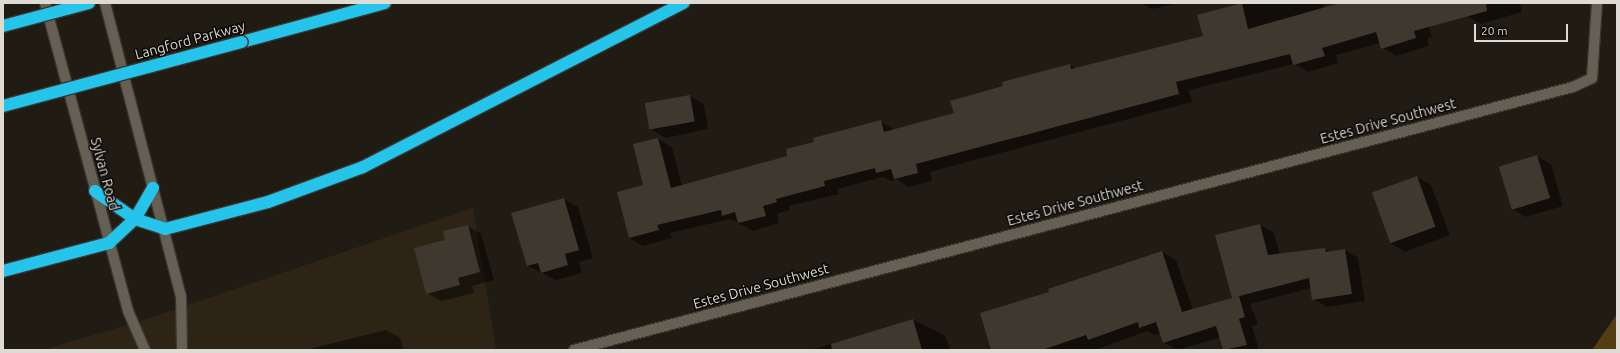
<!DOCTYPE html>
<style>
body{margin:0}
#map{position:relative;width:1620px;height:353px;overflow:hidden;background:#211c13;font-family:Ubuntu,sans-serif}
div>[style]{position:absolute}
.built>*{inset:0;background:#2d2416}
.green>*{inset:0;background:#543d10}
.shadow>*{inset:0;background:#0007}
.building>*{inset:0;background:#3e382e;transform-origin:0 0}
.roads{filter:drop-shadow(1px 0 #393630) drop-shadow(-1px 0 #393630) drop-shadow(0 1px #393630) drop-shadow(0 -1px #393630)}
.street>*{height:10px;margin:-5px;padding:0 5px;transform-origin:5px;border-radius:5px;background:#665f54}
.secondary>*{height:10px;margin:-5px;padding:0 5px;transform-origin:5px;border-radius:5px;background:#665f54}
.highway>*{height:12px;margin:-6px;padding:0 6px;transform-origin:6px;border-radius:6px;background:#24c4eb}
.bridges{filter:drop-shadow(1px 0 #393630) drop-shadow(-1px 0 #393630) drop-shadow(0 1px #393630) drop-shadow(0 -1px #393630)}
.highway-bridge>*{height:12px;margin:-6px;padding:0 6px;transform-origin:6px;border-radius:6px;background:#24c4eb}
span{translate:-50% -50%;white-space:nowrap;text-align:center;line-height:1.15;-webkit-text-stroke:3px #090704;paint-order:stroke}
.street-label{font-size:14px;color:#dedbd4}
.frame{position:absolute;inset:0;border:4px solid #dedbd4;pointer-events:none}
.scale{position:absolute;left:1474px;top:24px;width:94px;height:18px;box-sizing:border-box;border:2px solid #dedbd4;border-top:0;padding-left:5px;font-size:12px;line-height:14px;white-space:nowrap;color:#dedbd4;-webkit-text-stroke:3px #090704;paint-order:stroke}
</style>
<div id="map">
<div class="built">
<i style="clip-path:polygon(473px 208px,496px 350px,42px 350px,138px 322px)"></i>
</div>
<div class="green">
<i style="clip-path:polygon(1617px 314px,1617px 350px,1592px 350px)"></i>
</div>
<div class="shadow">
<i style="clip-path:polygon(1141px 3px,1179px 3px,1152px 9px)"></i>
<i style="clip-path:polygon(1248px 3px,1323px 3px,1324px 8px,1342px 3px,1422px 3px,1432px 37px,1427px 39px,1429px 46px,1396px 56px,1382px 48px,1380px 43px,1336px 55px,1338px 63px,1308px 72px,1294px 64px,1189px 90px,1192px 102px,930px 172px,932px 181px,909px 187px,896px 179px,891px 181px,883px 177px,837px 189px,839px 194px,789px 206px,790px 210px,777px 214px,779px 223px,753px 231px,730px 219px,670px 233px,672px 238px,643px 246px,629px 238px,658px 139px,672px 147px,682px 186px,788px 156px,816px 143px,881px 122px,895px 130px,955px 114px,1004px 87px,1070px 65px,1076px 69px,1204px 37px,1198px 15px)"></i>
<i style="clip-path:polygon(1464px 3px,1520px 3px,1522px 12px,1481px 24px,1467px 16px)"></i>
<i style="clip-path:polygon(690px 96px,704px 104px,708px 129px,666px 138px,652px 130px)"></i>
<i style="clip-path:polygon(1537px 156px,1551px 164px,1563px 206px,1526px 217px,1512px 209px)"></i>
<i style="clip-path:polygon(1417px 177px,1431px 185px,1450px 235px,1405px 252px,1391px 244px)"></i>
<i style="clip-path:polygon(564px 199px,578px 207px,593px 258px,579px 262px,582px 273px,556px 280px,528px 266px,513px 214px)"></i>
<i style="clip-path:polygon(1260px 225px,1274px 233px,1280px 255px,1325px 249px,1330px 252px,1345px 250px,1358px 258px,1365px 301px,1327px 307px,1313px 299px,1311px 288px,1250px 304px,1258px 324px,1252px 326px,1259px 350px,1224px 350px,1221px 337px,1177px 350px,1164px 343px,1161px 333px,1154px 335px,1147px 331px,1095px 350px,992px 350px,1051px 293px,1162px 252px,1176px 260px,1193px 310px,1235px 298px)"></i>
<i style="clip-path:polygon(468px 226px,481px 234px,494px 280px,472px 286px,474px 293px,441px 301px,427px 293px,446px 240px)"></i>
<i style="clip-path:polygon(913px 320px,945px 335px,950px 350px,810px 350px)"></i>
<i style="clip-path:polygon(386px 330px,400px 338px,403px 350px,305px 350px)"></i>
</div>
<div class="building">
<i style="clip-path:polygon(1242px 3px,1248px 29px,1340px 3px,1486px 3px,1487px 11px,1414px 31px,1416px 38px,1381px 49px,1376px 32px,1322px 48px,1325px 56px,1293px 65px,1290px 54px,1176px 82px,1179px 94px,916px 164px,918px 173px,894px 179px,891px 169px,876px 173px,875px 168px,824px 181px,825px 186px,776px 199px,777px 202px,763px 206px,766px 216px,738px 223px,735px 212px,722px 216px,721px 210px,657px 225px,659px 230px,629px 238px,617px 192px,643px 185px,633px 144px,658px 138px,671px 188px,787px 156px,786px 149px,814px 142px,813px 138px,881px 120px,884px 132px,954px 113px,950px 101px,1003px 86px,1002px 82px,1070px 64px,1071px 69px,1203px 36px,1197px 15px)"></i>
<i style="left:690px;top:95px;width:27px;height:46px;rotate:80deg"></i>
<i style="left:1537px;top:155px;width:45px;height:40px;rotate:73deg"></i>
<i style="left:1417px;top:176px;width:54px;height:48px;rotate:70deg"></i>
<i style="clip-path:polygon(564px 198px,579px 250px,565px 254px,568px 265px,541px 273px,538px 263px,527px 266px,511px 213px)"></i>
<i style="clip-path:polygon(1260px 224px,1268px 255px,1325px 248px,1326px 252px,1345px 249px,1352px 294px,1312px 300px,1309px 278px,1232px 298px,1215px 235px)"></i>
<i style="clip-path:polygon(468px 225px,480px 272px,458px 278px,460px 285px,426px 294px,414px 248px,445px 240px,443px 231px)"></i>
<i style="clip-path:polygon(1162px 251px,1182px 312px,1239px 296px,1245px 317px,1239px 319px,1247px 345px,1223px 350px,1216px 326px,1163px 343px,1156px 322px,1139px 328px,1138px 322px,1088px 340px,1086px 335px,1042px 350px,991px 350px,980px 313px,1049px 292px,1048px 289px)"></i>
<i style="clip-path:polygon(913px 319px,922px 350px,832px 350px,831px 344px)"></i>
</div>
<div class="roads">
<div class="street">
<i style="left:574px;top:350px;width:1033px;rotate:-14.75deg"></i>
<i style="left:1573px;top:87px;width:21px;rotate:-25deg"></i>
<i style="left:1592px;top:78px;width:75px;rotate:-86.2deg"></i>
</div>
<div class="secondary">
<i style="left:45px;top:3px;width:319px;rotate:74.9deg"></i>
<i style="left:128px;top:311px;width:43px;rotate:66.4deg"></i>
<i style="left:105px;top:3px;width:303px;rotate:75.5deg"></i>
<i style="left:181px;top:296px;width:54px;rotate:88.9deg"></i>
</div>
<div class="highway">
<i style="left:242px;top:42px;width:148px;rotate:-15.3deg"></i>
<i style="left:95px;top:191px;width:49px;rotate:35deg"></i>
<i style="left:135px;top:219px;width:32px;rotate:18deg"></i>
<i style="left:165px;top:229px;width:106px;rotate:-14.7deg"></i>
<i style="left:268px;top:202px;width:101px;rotate:-20.2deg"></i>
<i style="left:363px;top:167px;width:360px;rotate:-27.1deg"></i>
<i style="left:3px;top:271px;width:110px;rotate:-14.8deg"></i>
<i style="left:109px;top:243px;width:35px;rotate:-43deg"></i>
<i style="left:135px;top:219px;width:36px;rotate:-60deg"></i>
</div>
</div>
<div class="bridges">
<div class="highway-bridge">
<i style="left:3px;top:26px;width:89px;rotate:-15deg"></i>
<i style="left:3px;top:106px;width:247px;rotate:-15deg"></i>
</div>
</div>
<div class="street-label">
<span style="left:190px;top:40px;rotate:-15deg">Langford Parkway</span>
<span style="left:1388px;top:121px;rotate:-15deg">Estes Drive Southwest</span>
<span style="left:105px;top:174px;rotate:75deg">Sylvan Road</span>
<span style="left:1075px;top:203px;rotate:-15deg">Estes Drive Southwest</span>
<span style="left:761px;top:286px;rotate:-15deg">Estes Drive Southwest</span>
</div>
<div class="frame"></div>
<div class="scale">20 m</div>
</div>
